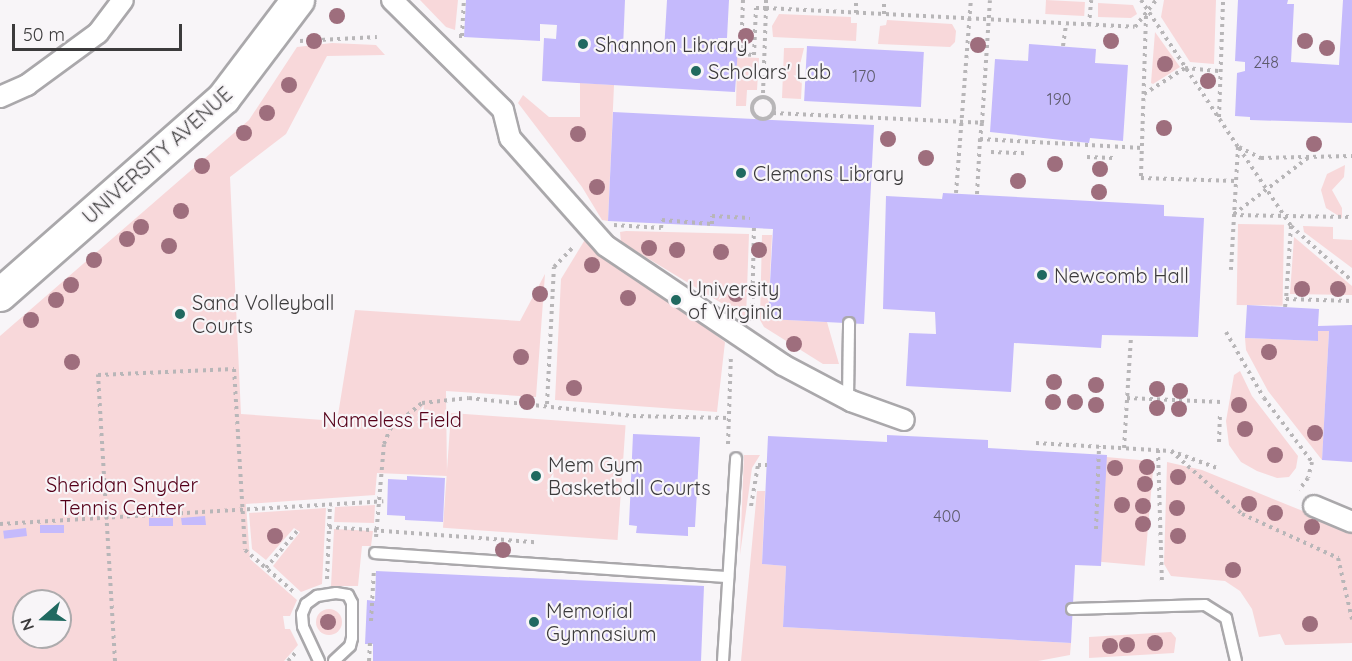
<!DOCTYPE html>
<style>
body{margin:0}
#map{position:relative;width:1352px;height:661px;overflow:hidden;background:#f8f5f8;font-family:Quicksand,sans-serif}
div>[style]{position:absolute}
.green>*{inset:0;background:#f8d8da;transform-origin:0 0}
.round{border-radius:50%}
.building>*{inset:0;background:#c5bafc;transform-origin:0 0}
.path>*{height:4px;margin-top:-2px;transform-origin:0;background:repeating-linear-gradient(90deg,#b8b6b8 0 3px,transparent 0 7.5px)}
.path>.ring{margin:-2px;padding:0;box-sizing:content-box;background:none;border:4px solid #b8b6b8;border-radius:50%}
.roads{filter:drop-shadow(2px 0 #aaa8ab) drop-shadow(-2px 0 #aaa8ab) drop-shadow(0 2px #aaa8ab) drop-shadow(0 -2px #aaa8ab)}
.service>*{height:10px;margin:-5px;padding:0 5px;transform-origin:5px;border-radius:5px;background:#fff}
.minor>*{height:20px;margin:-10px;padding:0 10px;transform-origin:10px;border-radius:10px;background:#fff}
.primary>*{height:32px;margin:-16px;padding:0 16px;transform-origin:16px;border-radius:16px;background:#fff}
.trees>*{width:16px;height:16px;margin:-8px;border-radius:50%;background:#9e6e7d}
.dots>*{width:16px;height:16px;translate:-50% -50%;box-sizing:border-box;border:3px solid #f8f5f8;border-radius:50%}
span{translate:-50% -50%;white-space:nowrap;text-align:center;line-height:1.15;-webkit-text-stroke:4.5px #f8f5f8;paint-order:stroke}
.number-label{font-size:16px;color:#5e5b6c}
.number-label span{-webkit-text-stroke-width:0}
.poi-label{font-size:20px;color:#3c3b3c}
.left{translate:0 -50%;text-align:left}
.street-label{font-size:20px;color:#3c3b3c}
.park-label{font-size:20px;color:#550019}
.north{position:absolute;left:12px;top:589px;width:60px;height:60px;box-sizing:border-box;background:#f8f5f8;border:2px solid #adabad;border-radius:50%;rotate:250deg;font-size:16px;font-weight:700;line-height:24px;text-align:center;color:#3c3b3c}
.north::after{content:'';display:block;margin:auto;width:21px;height:27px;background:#206960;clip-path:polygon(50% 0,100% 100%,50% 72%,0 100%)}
.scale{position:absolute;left:12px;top:24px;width:170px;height:27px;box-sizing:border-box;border:3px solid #3c3b3c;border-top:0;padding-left:8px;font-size:18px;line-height:21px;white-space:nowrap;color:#3c3b3c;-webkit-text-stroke:4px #f8f5f8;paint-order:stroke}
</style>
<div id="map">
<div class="green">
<i style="clip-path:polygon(420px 0,458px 0,455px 30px,446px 27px)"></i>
<i style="left:1046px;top:0;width:39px;height:14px;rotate:3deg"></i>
<i style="clip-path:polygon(1164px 0,1216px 0,1214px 64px,1190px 62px,1161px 17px)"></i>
<i style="clip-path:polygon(1098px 3px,1133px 5px,1137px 14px,1131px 18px,1098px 17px)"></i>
<i style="clip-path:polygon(779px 14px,851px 17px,851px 23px,857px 23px,856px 41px,773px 37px,772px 26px)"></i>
<i style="clip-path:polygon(887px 20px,952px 24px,956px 31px,955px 42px,950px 47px,878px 44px,880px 26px,886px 25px)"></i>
<i style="clip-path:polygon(1155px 32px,1180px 67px,1153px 84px,1151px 83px)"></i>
<i style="clip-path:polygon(evenodd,332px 43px,376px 45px,385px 55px,327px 56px,286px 134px,230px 177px,241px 414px,337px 421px,355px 310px,520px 321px,545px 274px,536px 397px,446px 391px,447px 476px,377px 473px,375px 495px,246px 504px,250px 559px,297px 600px,290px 616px,283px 616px,285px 629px,290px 629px,298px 645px,284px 661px,0 661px,0 336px,249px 120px,297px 47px,332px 43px,24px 601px,60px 601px,60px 637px,24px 637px,24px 601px)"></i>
<i style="clip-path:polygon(784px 48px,804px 48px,798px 73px,802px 81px,801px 99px,782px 98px)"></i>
<i style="clip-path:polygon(737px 57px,759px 58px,757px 90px,747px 90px,746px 106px,736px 106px)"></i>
<i style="clip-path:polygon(580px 83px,614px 85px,608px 221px,602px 220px,582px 187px,518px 103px,523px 95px,549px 117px,580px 117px)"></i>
<i style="clip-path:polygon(1345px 165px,1344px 177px,1332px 190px,1342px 208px,1342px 218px,1326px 208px,1321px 190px,1327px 174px)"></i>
<i style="left:1238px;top:224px;width:46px;height:81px;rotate:1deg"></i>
<i style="clip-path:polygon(1303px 226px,1333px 227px,1333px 239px,1352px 240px,1352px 268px,1304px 232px)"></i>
<i style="clip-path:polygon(626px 231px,749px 234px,746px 318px,621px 242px,620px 232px)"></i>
<i style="clip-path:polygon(762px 235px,772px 235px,768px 319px,827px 322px,839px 364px,823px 364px,764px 327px,760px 320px)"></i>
<i style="clip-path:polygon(1294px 237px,1352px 286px,1352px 295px,1290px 294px)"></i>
<i style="clip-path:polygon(586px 238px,725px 342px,717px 412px,555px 400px,561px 279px)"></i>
<i style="clip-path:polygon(1318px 331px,1329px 331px,1322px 460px,1268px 391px,1246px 350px,1245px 338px,1318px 341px)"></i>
<i style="clip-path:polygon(1240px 371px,1252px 396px,1298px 456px,1296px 468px,1289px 477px,1277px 478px,1257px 471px,1241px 462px,1229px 445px,1226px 421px,1234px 375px)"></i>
<i style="left:451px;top:413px;width:175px;height:115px;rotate:4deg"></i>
<i style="clip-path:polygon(744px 455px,760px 455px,752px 468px,740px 555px)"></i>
<i style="left:1106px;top:457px;width:48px;height:105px;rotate:5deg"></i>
<i style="clip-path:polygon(1167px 462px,1202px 470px,1352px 531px,1352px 643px,1285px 645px,1280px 634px,1259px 637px,1252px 609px,1240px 591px,1225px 581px,1171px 576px,1164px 564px)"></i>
<i style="clip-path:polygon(757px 491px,765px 491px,762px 564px,786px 566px,783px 627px,1071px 643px,1070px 655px,1038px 661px,741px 661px)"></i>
<i style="clip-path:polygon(375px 505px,374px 523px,334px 522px,335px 507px)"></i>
<i style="clip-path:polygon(326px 508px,322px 584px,301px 592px,273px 566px,300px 532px,294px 528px,266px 560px,252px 549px,249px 513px)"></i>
<i style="clip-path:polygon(334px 529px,373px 531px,371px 546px,362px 546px,358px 586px,331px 586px)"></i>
<i class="round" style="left:316px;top:609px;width:26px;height:26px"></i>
<i style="clip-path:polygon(1171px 632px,1176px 638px,1174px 653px,1089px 658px,1089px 637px)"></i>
</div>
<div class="building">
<i style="clip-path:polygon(466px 0,625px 0,623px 48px,664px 51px,667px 0,729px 0,727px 38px,718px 38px,717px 47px,738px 48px,735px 92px,542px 81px,544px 38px,556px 39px,557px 25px,540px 24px,540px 41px,464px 37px)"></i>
<i style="clip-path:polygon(1238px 0,1288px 0,1287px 4px,1294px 4px,1291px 62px,1339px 65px,1343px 0,1352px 0,1352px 123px,1250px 120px,1250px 117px,1235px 116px,1237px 73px,1245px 71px,1245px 62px,1235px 61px)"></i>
<i style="clip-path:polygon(1029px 44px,1096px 49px,1095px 63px,1128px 65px,1123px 141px,1090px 138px,1089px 143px,990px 132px,995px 59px,1028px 61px)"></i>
<i style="left:807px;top:46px;width:117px;height:55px;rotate:3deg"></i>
<i style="clip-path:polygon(613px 112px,874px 125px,864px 324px,768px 319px,773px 229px,608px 221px)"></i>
<i style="clip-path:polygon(943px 193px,1164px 205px,1164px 216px,1204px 218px,1198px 337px,1102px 335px,1101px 348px,1014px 343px,1011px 392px,906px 386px,909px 333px,936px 334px,935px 312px,883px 309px,886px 196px,942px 199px)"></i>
<i style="clip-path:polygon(1247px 305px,1319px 309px,1318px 326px,1352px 325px,1352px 462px,1322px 460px,1329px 331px,1318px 331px,1318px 341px,1245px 338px)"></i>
<i style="clip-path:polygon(633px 434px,700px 437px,695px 527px,688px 527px,688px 536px,636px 533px,637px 526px,629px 525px)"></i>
<i style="clip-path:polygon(887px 435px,988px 440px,988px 448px,1107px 455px,1101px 566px,1075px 565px,1071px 643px,783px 627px,786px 566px,762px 564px,768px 436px,887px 442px)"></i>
<i style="clip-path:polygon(407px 476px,445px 478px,443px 522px,405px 520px,405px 516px,387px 515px,388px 479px,407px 480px)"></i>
<i style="clip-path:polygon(205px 516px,206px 525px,182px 525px,181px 518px)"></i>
<i style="left:173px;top:518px;width:8px;height:24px;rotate:90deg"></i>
<i style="left:64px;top:525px;width:8px;height:24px;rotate:90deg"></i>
<i style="left:26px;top:528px;width:8px;height:23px;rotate:83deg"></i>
<i style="clip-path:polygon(376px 571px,704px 586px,701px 661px,373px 661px,373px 644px,365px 644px,367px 600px,375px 601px)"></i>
</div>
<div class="path">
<i style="left:743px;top:0;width:54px;rotate:92.1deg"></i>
<i style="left:741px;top:54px;width:13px;rotate:4deg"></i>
<i style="left:754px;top:55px;width:47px;rotate:-87.6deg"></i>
<i style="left:756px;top:8px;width:10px"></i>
<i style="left:766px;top:8px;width:88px;rotate:92deg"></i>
<i style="left:766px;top:0;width:8px;rotate:90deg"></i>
<i style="left:766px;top:8px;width:369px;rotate:2.9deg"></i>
<i style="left:1135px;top:27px;width:34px;rotate:-52deg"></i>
<i style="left:1141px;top:0;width:176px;rotate:56.6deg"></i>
<i style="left:1238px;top:147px;width:123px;rotate:93.3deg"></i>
<i style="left:856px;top:13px;width:13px;rotate:-90deg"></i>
<i style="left:884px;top:14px;width:14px;rotate:-90deg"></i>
<i style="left:1146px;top:16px;width:162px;rotate:91.8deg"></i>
<i style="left:1141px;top:178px;width:95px;rotate:1.8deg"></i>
<i style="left:1089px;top:25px;width:25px;rotate:-85deg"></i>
<i style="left:459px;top:36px;width:3px"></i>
<i style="left:462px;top:36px;width:36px;rotate:-87deg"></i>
<i style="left:300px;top:41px;width:77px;rotate:-3deg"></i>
<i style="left:1063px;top:46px;width:22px;rotate:-82deg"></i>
<i style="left:1144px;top:94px;width:49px;rotate:-32.4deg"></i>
<i style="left:1185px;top:68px;width:36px;rotate:5deg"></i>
<i class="ring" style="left:752px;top:97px;width:18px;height:18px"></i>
<i style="left:773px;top:113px;width:209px;rotate:2.7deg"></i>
<i style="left:982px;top:123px;width:16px;rotate:97deg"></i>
<i style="left:980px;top:139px;width:162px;rotate:3.2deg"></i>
<i style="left:1219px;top:117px;width:117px;rotate:-88deg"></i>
<i style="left:982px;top:123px;width:123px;rotate:-86.3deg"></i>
<i style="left:1239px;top:147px;width:25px;rotate:27deg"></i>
<i style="left:1261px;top:158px;width:91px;rotate:-1.3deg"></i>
<i style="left:1239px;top:148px;width:94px;rotate:56.3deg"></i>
<i style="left:1291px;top:226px;width:82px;rotate:42deg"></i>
<i style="left:991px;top:152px;width:35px;rotate:2deg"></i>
<i style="left:1087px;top:157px;width:26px;rotate:2deg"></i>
<i style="left:956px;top:193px;width:194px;rotate:-85.6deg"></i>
<i style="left:977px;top:194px;width:55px;rotate:-86.9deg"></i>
<i style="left:1234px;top:214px;width:94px;rotate:-37.2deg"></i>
<i style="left:1233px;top:215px;width:119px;rotate:1deg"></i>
<i style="left:614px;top:225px;width:47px;rotate:3.7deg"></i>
<i style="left:661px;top:228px;width:8px;rotate:-83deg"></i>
<i style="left:662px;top:220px;width:50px;rotate:4.6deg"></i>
<i style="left:712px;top:224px;width:8px;rotate:-90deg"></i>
<i style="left:712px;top:216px;width:38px;rotate:3deg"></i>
<i style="left:1291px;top:226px;width:73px;rotate:93.9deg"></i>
<i style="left:1286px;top:299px;width:66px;rotate:1.7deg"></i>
<i style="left:1285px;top:307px;width:8px;rotate:-83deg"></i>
<i style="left:752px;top:321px;width:93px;rotate:-88.8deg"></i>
<i style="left:1226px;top:332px;width:76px;rotate:60.1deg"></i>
<i style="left:1264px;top:398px;width:80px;rotate:53.1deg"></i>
<i style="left:1312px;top:462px;width:16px;rotate:104deg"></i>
<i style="left:1308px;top:478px;width:15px;rotate:127deg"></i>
<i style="left:1127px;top:398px;width:94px;rotate:2.4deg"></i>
<i style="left:547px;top:404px;width:137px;rotate:-87.1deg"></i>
<i style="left:554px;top:267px;width:29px;rotate:-46deg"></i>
<i style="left:1219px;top:442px;width:26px;rotate:-88deg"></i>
<i style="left:1036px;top:443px;width:135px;rotate:3.4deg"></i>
<i style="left:1171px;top:451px;width:49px;rotate:20.3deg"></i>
<i style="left:728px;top:444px;width:89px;rotate:-88.1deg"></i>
<i style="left:1124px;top:448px;width:112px;rotate:-86.4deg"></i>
<i style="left:1158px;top:450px;width:132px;rotate:88.3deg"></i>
<i style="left:1171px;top:451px;width:95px;rotate:41.6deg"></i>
<i style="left:1242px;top:514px;width:106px;rotate:24.6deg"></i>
<i style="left:1338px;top:558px;width:63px;rotate:77.1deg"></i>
<i style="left:751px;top:506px;width:42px;rotate:-80.3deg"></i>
<i style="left:758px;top:465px;width:9px"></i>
<i style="left:0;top:524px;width:384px;rotate:-3.4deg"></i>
<i style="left:329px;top:527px;width:207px;rotate:4.2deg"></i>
<i style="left:1096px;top:529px;width:83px;rotate:-87.9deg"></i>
<i style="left:376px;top:537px;width:93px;rotate:-85.1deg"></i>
<i style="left:384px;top:444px;width:16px;rotate:-68deg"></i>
<i style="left:390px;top:429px;width:41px;rotate:-39.1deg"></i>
<i style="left:422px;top:403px;width:47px;rotate:-6.1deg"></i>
<i style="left:469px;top:398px;width:165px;rotate:6.3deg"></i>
<i style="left:633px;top:416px;width:95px;rotate:1.2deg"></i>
<i style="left:266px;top:568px;width:48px;rotate:-50deg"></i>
<i style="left:327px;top:579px;width:75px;rotate:-87.7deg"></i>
<i style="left:371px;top:621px;width:52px;rotate:-86.7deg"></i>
<i style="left:115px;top:661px;width:287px;rotate:-93.4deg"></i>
<i style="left:98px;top:375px;width:136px;rotate:-2.5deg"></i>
<i style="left:234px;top:369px;width:181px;rotate:86.5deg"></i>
<i style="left:245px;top:550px;width:66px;rotate:40.7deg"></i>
<i style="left:288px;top:661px;width:15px;rotate:-48deg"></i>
<i style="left:369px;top:661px;width:20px;rotate:-87deg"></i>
</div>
<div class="roads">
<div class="service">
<i style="left:848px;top:399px;width:76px;rotate:-89.2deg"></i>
<i style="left:375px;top:553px;width:354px;rotate:3.9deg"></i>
<i style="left:1072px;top:609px;width:133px;rotate:-1.7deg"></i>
<i style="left:1205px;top:605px;width:25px;rotate:32deg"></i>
<i style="left:1226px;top:618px;width:44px;rotate:76.9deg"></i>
<i style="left:319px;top:661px;width:38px;rotate:-115deg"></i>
<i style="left:303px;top:626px;width:12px;rotate:-95deg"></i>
<i style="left:302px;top:614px;width:11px;rotate:-68deg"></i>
<i style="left:306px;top:604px;width:14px;rotate:-36deg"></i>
<i style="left:317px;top:596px;width:19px;rotate:-9deg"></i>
<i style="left:336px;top:593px;width:12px;rotate:9deg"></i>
<i style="left:348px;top:595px;width:9px;rotate:63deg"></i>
<i style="left:352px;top:603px;width:35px;rotate:90deg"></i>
<i style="left:352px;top:638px;width:8px;rotate:104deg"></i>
<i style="left:350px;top:646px;width:22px;rotate:137deg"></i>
<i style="left:723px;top:661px;width:203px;rotate:-86.3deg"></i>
</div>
<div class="minor">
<i style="left:392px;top:0;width:156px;rotate:44.7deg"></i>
<i style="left:503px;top:110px;width:29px;rotate:76deg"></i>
<i style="left:510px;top:138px;width:144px;rotate:48.4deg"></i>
<i style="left:606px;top:246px;width:213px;rotate:33.9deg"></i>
<i style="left:783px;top:365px;width:77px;rotate:27.9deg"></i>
<i style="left:851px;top:401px;width:56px;rotate:19.7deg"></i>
<i style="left:0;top:97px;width:30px;rotate:-24deg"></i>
<i style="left:27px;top:85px;width:88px;rotate:-36.2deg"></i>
<i style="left:98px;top:33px;width:41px;rotate:-52.9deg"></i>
<i style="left:1314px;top:506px;width:41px;rotate:22.8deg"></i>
</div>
<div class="primary">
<i style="left:0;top:295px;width:298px;rotate:-41.3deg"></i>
<i style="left:224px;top:98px;width:123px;rotate:-52.9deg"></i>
</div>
</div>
<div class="trees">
<i style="left:337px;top:16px"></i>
<i style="left:746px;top:36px"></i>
<i style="left:314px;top:41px"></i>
<i style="left:1111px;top:41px"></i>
<i style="left:1305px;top:41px"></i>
<i style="left:978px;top:45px"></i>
<i style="left:1327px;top:48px"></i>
<i style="left:1165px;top:64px"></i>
<i style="left:1208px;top:81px"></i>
<i style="left:289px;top:85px"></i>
<i style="left:267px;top:113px"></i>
<i style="left:1164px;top:128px"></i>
<i style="left:244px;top:133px"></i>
<i style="left:578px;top:134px"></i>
<i style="left:888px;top:139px"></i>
<i style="left:1314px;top:144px"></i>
<i style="left:926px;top:158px"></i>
<i style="left:1055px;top:164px"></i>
<i style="left:202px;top:166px"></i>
<i style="left:1100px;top:169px"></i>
<i style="left:1018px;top:181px"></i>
<i style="left:597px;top:187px"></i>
<i style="left:1099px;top:192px"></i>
<i style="left:181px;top:211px"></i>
<i style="left:141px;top:227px"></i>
<i style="left:127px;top:239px"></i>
<i style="left:169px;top:246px"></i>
<i style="left:649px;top:248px"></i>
<i style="left:677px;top:250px"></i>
<i style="left:759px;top:250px"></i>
<i style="left:721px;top:252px"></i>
<i style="left:94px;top:260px"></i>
<i style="left:592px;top:265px"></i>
<i style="left:71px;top:285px"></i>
<i style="left:1302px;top:289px"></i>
<i style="left:1338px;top:289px"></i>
<i style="left:540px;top:294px"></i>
<i style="left:736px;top:294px"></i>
<i style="left:628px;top:298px"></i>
<i style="left:56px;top:300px"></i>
<i style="left:31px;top:320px"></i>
<i style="left:794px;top:344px"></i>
<i style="left:1269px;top:352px"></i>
<i style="left:521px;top:357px"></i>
<i style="left:72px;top:362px"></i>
<i style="left:1054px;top:382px"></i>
<i style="left:1096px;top:385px"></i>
<i style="left:574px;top:388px"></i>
<i style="left:1157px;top:389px"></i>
<i style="left:1180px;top:391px"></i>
<i style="left:527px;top:402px"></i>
<i style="left:1053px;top:402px"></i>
<i style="left:1075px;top:402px"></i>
<i style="left:1096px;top:405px"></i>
<i style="left:1239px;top:405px"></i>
<i style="left:1157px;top:408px"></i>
<i style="left:1179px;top:409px"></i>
<i style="left:1245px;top:429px"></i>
<i style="left:1315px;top:433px"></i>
<i style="left:1275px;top:455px"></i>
<i style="left:1147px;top:467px"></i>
<i style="left:1115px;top:468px"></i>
<i style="left:1178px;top:477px"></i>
<i style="left:1145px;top:484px"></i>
<i style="left:1249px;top:504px"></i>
<i style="left:1122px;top:505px"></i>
<i style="left:1143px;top:506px"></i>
<i style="left:1177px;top:508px"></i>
<i style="left:1275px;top:513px"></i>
<i style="left:1143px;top:524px"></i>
<i style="left:1312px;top:527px"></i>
<i style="left:275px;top:536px"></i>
<i style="left:1178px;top:536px"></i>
<i style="left:503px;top:550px"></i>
<i style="left:1233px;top:570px"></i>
<i style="left:328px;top:622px"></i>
<i style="left:1310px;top:624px"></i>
<i style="left:1155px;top:643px"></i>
<i style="left:1127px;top:645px"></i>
<i style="left:1110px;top:646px"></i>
</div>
<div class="dots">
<i style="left:583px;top:44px;background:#206960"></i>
<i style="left:696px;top:71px;background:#206960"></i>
<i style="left:741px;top:173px;background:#206960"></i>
<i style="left:1042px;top:275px;background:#206960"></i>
<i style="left:676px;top:300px;background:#206960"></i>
<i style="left:180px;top:314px;background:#206960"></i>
<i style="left:536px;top:476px;background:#206960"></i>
<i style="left:534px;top:622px;background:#206960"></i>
</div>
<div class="number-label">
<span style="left:1266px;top:62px">248</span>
<span style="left:864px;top:76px">170</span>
<span style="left:1059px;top:99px">190</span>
<span style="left:947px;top:516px">400</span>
</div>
<div class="poi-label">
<span class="left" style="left:595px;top:44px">Shannon Library</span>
<span class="left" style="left:708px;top:71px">Scholars' Lab</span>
<span class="left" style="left:753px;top:173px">Clemons Library</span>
<span class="left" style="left:1054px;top:275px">Newcomb Hall</span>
<span class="left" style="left:688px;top:300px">University<br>of Virginia</span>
<span class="left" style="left:192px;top:314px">Sand Volleyball<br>Courts</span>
<span class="left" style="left:548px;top:476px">Mem Gym<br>Basketball Courts</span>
<span class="left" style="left:546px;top:622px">Memorial<br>Gymnasium</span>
</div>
<div class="street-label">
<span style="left:157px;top:155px;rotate:-42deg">UNIVERSITY AVENUE</span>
</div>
<div class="park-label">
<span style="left:392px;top:419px">Nameless Field</span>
<span style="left:122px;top:496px">Sheridan Snyder<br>Tennis Center</span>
</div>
<div class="north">N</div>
<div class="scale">50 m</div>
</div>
